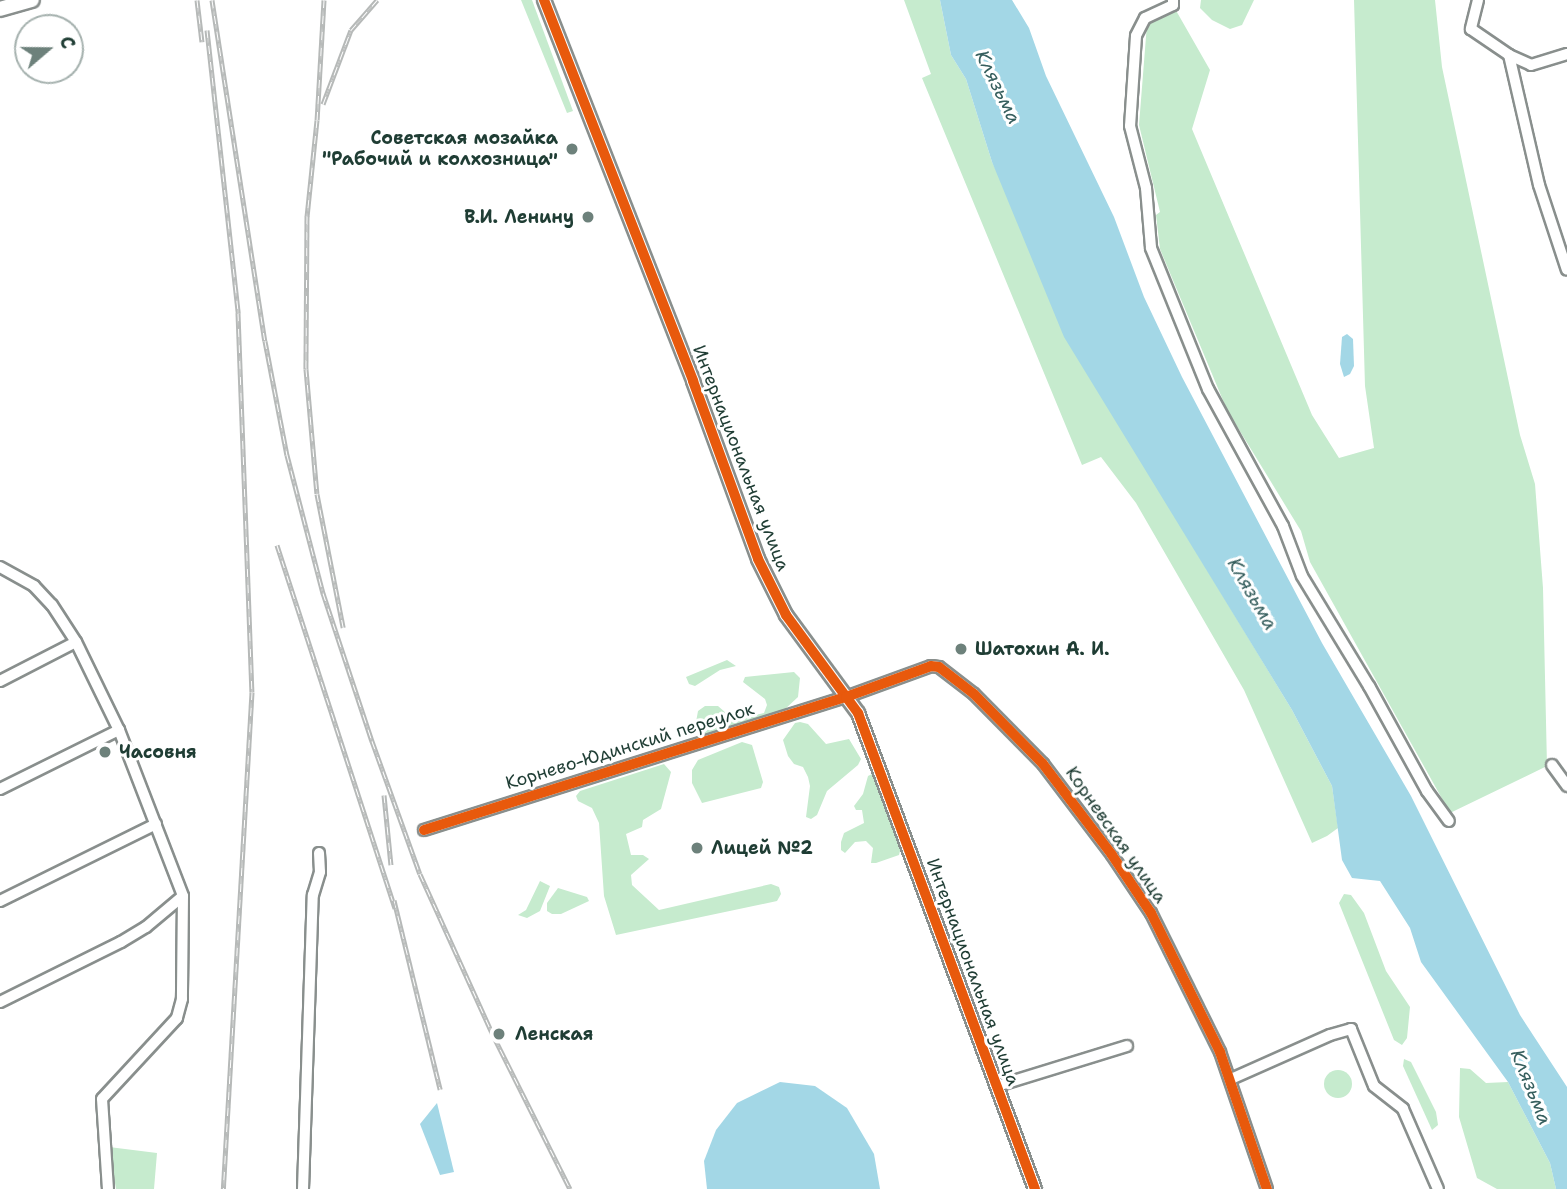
<!DOCTYPE html>
<meta charset="utf-8">
<style>
body{margin:0}
#map{position:relative;width:1567px;height:1189px;overflow:hidden;background:#fff;font-family:"Shantell Sans",sans-serif}
div>[style]{position:absolute}
.green>*{inset:0;background:#c6ebce}
.round{border-radius:50%}
.water>*{inset:0;background:#a3d7e6}
.roads{filter:drop-shadow(2px 0 #898f8d) drop-shadow(-2px 0 #898f8d) drop-shadow(0 2px #898f8d) drop-shadow(0 -2px #898f8d)}
.minor>*{height:10px;margin:-5px;padding:0 5px;transform-origin:5px;border-radius:5px;background:#fff}
.tertiary>*{height:12px;margin:-6px;padding:0 6px;transform-origin:6px;border-radius:6px;background:#fff}
.secondary>*{height:14px;margin:-7px;padding:0 7px;transform-origin:7px;border-radius:7px;background:#fff}
.rail>*{height:5px;margin-top:-2.5px;transform-origin:0;background:repeating-linear-gradient(90deg,#fff 0 8px,#b6b9b8 0 16px);box-sizing:border-box;border-block:2px solid #b6b9b8}
.cycleway>*{height:10px;margin:-5px;padding:0 5px;transform-origin:5px;border-radius:5px;background:#e8590c}
.dots>*{width:19px;height:19px;translate:-50% -50%;box-sizing:border-box;border:4px solid #fff;border-radius:50%}
span{translate:-50% -50%;white-space:nowrap;text-align:center;line-height:1.15;-webkit-text-stroke:6px #fff;paint-order:stroke}
.poi-label{font-size:18px;color:#1f3d34;font-weight:700}
.right{translate:-100% -50%;text-align:right}
.left{translate:0 -50%;text-align:left}
.street-label{font-size:18px;color:#1f3d34}
.water-label{font-size:19px;color:#365f5e;font-style:italic}
.north{position:absolute;left:14px;top:14px;width:70px;height:70px;box-sizing:border-box;background:#fff;border:2px solid #a5b1ae;border-radius:50%;rotate:70deg;font-size:19px;font-weight:700;line-height:28px;text-align:center;color:#1f3d34}
.north::after{content:'';display:block;margin:auto;width:24px;height:32px;background:#6d817b;clip-path:polygon(50% 0,100% 100%,50% 72%,0 100%)}
</style>
<div id="map">
<div class="green">
<i style="clip-path:polygon(521px 0,532px 0,573px 111px,567px 113px)"></i>
<i style="clip-path:polygon(904px 0,940px 0,951px 55px,966px 79px,992px 162px,1152px 479px,1292px 710px,1332px 786px,1338px 828px,1327px 836px,1312px 843px,1244px 690px,1136px 503px,1101px 457px,1082px 465px,922px 78px,931px 74px)"></i>
<i style="clip-path:polygon(1254px 0,1242px 25px,1230px 29px,1212px 20px,1200px 8px,1201px 0)"></i>
<i style="clip-path:polygon(1354px 0,1435px 0,1442px 67px,1520px 435px,1535px 484px,1543px 588px,1547px 766px,1450px 813px,1310px 562px,1301px 531px,1227px 410px,1160px 249px,1156px 215px,1160px 212px,1139px 125px,1147px 24px,1174px 7px,1210px 70px,1192px 129px,1312px 415px,1339px 458px,1374px 448px,1365px 386px)"></i>
<i style="clip-path:polygon(727px 660px,736px 666px,720px 670px,695px 686px,689px 684px,686px 677px)"></i>
<i style="clip-path:polygon(794px 672px,800px 678px,798px 697px,783px 711px,706px 735px,701px 732px,696px 722px,698px 711px,705px 706px,718px 706px,734px 720px,764px 713px,767px 705px,765px 699px,743px 682px,745px 677px)"></i>
<i style="clip-path:polygon(800px 722px,808px 724px,826px 744px,849px 739px,861px 759px,858px 765px,827px 791px,817px 815px,811px 819px,806px 817px,810px 786px,808px 777px,803px 767px,794px 764px,788px 756px,783px 740px,795px 723px)"></i>
<i style="clip-path:polygon(742px 742px,752px 745px,763px 782px,761px 788px,702px 803px,692px 783px,692px 770px,698px 760px)"></i>
<i style="clip-path:polygon(664px 764px,671px 772px,661px 809px,643px 820px,642px 827px,626px 834px,631px 855px,643px 855px,649px 859px,631px 875px,632px 885px,659px 910px,771px 884px,779px 887px,781px 894px,777px 901px,616px 935px,604px 896px,599px 823px,592px 808px,578px 801px,576px 796px,580px 791px)"></i>
<i style="clip-path:polygon(872px 774px,901px 847px,899px 855px,876px 863px,871px 863px,873px 848px,866px 841px,855px 842px,845px 853px,841px 850px,841px 842px,844px 833px,864px 823px,862px 810px,856px 810px,854px 806px,863px 794px,868px 776px)"></i>
<i style="clip-path:polygon(540px 881px,550px 886px,540px 911px,527px 918px,518px 915px,526px 910px)"></i>
<i style="clip-path:polygon(558px 888px,587px 897px,589px 901px,561px 914px,552px 914px,547px 911px,547px 903px)"></i>
<i style="clip-path:polygon(1344px 894px,1351px 895px,1364px 913px,1386px 971px,1410px 1007px,1407px 1038px,1402px 1045px,1394px 1040px,1339px 903px)"></i>
<i style="clip-path:polygon(1404px 1059px,1411px 1062px,1436px 1112px,1438px 1125px,1432px 1130px,1403px 1066px)"></i>
<i style="clip-path:polygon(1460px 1068px,1470px 1069px,1486px 1083px,1508px 1082px,1550px 1163px,1556px 1189px,1497px 1189px,1477px 1178px,1459px 1117px)"></i>
<i class="round" style="left:1324px;top:1070px;width:28px;height:28px"></i>
<i style="clip-path:polygon(109px 1147px,157px 1153px,154px 1189px,116px 1189px)"></i>
</div>
<div class="water">
<i style="clip-path:polygon(940px 0,1012px 0,1029px 28px,1046px 76px,1114px 217px,1144px 297px,1182px 377px,1322px 643px,1411px 796px,1520px 1015px,1567px 1087px,1567px 1189px,1556px 1189px,1550px 1163px,1508px 1082px,1421px 962px,1410px 928px,1380px 881px,1352px 878px,1342px 860px,1332px 786px,1292px 710px,1064px 337px,992px 162px,966px 79px,951px 55px)"></i>
<i style="clip-path:polygon(1347px 334px,1353px 339px,1354px 366px,1350px 374px,1344px 377px,1340px 364px,1342px 337px)"></i>
<i style="clip-path:polygon(780px 1082px,815px 1086px,847px 1108px,874px 1154px,880px 1189px,707px 1189px,704px 1161px,716px 1130px,737px 1103px)"></i>
<i style="clip-path:polygon(437px 1103px,454px 1172px,440px 1175px,420px 1124px)"></i>
</div>
<div class="roads">
<div class="minor">
<i style="left:1173px;top:0;width:5px;rotate:90deg"></i>
<i style="left:1173px;top:5px;width:31px;rotate:155deg"></i>
<i style="left:1145px;top:18px;width:20px;rotate:117deg"></i>
<i style="left:1136px;top:36px;width:90px;rotate:93.8deg"></i>
<i style="left:1130px;top:126px;width:64px;rotate:75.5deg"></i>
<i style="left:1146px;top:188px;width:60px;rotate:85.2deg"></i>
<i style="left:1151px;top:248px;width:152px;rotate:68deg"></i>
<i style="left:1208px;top:389px;width:156px;rotate:61.3deg"></i>
<i style="left:1283px;top:526px;width:53px;rotate:69.2deg"></i>
<i style="left:1302px;top:576px;width:129px;rotate:58.7deg"></i>
<i style="left:1369px;top:686px;width:120px;rotate:61.1deg"></i>
<i style="left:1427px;top:791px;width:37px;rotate:54deg"></i>
<i style="left:1478px;top:0;width:30px;rotate:104deg"></i>
<i style="left:1471px;top:29px;width:46px;rotate:34.4deg"></i>
<i style="left:1509px;top:55px;width:133px;rotate:77deg"></i>
<i style="left:1539px;top:185px;width:89px;rotate:71.8deg"></i>
<i style="left:1509px;top:55px;width:24px;rotate:24deg"></i>
<i style="left:1531px;top:65px;width:38px;rotate:-17deg"></i>
<i style="left:0;top:567px;width:39px;rotate:29deg"></i>
<i style="left:34px;top:586px;width:26px;rotate:47deg"></i>
<i style="left:52px;top:605px;width:44px;rotate:57deg"></i>
<i style="left:76px;top:642px;width:98px;rotate:64deg"></i>
<i style="left:119px;top:730px;width:178px;rotate:68.9deg"></i>
<i style="left:183px;top:896px;width:103px;rotate:90.6deg"></i>
<i style="left:182px;top:999px;width:20px;rotate:105deg"></i>
<i style="left:177px;top:1018px;width:110px;rotate:132.8deg"></i>
<i style="left:102px;top:1099px;width:90px;rotate:86.2deg"></i>
<i style="left:0;top:681px;width:85px;rotate:-27.2deg"></i>
<i style="left:1552px;top:765px;width:26px;rotate:54deg"></i>
<i style="left:0;top:789px;width:133px;rotate:-26.4deg"></i>
<i style="left:424px;top:830px;width:442px;rotate:-17.5deg"></i>
<i style="left:846px;top:697px;width:90px;rotate:-20deg"></i>
<i style="left:931px;top:666px;width:8px;rotate:7deg"></i>
<i style="left:939px;top:667px;width:44px;rotate:37.6deg"></i>
<i style="left:974px;top:694px;width:98px;rotate:45.4deg"></i>
<i style="left:1043px;top:764px;width:114px;rotate:52.8deg"></i>
<i style="left:1112px;top:855px;width:70px;rotate:56.1deg"></i>
<i style="left:1151px;top:913px;width:155px;rotate:63.6deg"></i>
<i style="left:1220px;top:1052px;width:145px;rotate:71.1deg"></i>
<i style="left:0;top:901px;width:174px;rotate:-26.3deg"></i>
<i style="left:0;top:1002px;width:135px;rotate:-26.4deg"></i>
<i style="left:121px;top:942px;width:29px;rotate:-31deg"></i>
<i style="left:146px;top:927px;width:48px;rotate:-40deg"></i>
<i style="left:1231px;top:1079px;width:108px;rotate:-24deg"></i>
<i style="left:1330px;top:1035px;width:22px;rotate:-16deg"></i>
<i style="left:1351px;top:1029px;width:61px;rotate:68deg"></i>
<i style="left:1374px;top:1086px;width:37px;rotate:38deg"></i>
<i style="left:1403px;top:1109px;width:87px;rotate:66.4deg"></i>
<i style="left:997px;top:1086px;width:136px;rotate:-17.1deg"></i>
<i style="left:303px;top:1189px;width:294px;rotate:-88.1deg"></i>
<i style="left:313px;top:895px;width:24px;rotate:-73deg"></i>
<i style="left:320px;top:872px;width:19px;rotate:-93deg"></i>
</div>
<div class="tertiary">
<i style="left:544px;top:0;width:409px;rotate:68.6deg"></i>
<i style="left:693px;top:381px;width:189px;rotate:69.9deg"></i>
<i style="left:758px;top:559px;width:63px;rotate:63.4deg"></i>
<i style="left:786px;top:615px;width:122px;rotate:53.7deg"></i>
<i style="left:858px;top:713px;width:508px;rotate:69.6deg"></i>
</div>
<div class="secondary">
<i style="left:0;top:9px;width:33px;rotate:-16deg"></i>
</div>
</div>
<div class="rail">
<i style="left:197px;top:0;width:42px;rotate:83.2deg"></i>
<i style="left:212px;top:0;width:345px;rotate:81.2deg"></i>
<i style="left:265px;top:341px;width:116px;rotate:79.1deg"></i>
<i style="left:287px;top:455px;width:143px;rotate:75.4deg"></i>
<i style="left:323px;top:593px;width:156px;rotate:71.7deg"></i>
<i style="left:372px;top:741px;width:141px;rotate:70.2deg"></i>
<i style="left:420px;top:874px;width:177px;rotate:65.6deg"></i>
<i style="left:493px;top:1035px;width:172px;rotate:63.4deg"></i>
<i style="left:324px;top:0;width:120px;rotate:93.3deg"></i>
<i style="left:317px;top:120px;width:97px;rotate:95.9deg"></i>
<i style="left:307px;top:216px;width:153px;rotate:90.4deg"></i>
<i style="left:306px;top:369px;width:125px;rotate:85deg"></i>
<i style="left:317px;top:494px;width:136px;rotate:78.9deg"></i>
<i style="left:207px;top:30px;width:285px;rotate:83.7deg"></i>
<i style="left:238px;top:313px;width:379px;rotate:87.9deg"></i>
<i style="left:252px;top:692px;width:498px;rotate:93.3deg"></i>
<i style="left:323px;top:104px;width:79px;rotate:-69.3deg"></i>
<i style="left:351px;top:30px;width:40px;rotate:-49deg"></i>
<i style="left:277px;top:545px;width:382px;rotate:72deg"></i>
<i style="left:384px;top:795px;width:70px;rotate:84.3deg"></i>
<i style="left:394px;top:900px;width:195px;rotate:76.3deg"></i>
</div>
<div class="cycleway">
<i style="left:544px;top:0;width:409px;rotate:68.6deg"></i>
<i style="left:693px;top:381px;width:189px;rotate:69.9deg"></i>
<i style="left:758px;top:559px;width:63px;rotate:63.4deg"></i>
<i style="left:786px;top:615px;width:122px;rotate:53.7deg"></i>
<i style="left:858px;top:713px;width:508px;rotate:69.6deg"></i>
<i style="left:424px;top:830px;width:442px;rotate:-17.5deg"></i>
<i style="left:846px;top:697px;width:90px;rotate:-20deg"></i>
<i style="left:931px;top:666px;width:8px;rotate:7deg"></i>
<i style="left:939px;top:667px;width:44px;rotate:37.6deg"></i>
<i style="left:974px;top:694px;width:98px;rotate:45.4deg"></i>
<i style="left:1043px;top:764px;width:114px;rotate:52.8deg"></i>
<i style="left:1112px;top:855px;width:70px;rotate:56.1deg"></i>
<i style="left:1151px;top:913px;width:155px;rotate:63.6deg"></i>
<i style="left:1220px;top:1052px;width:145px;rotate:71.1deg"></i>
</div>
<div class="dots">
<i style="left:572px;top:149px;background:#6d817b"></i>
<i style="left:588px;top:217px;background:#6d817b"></i>
<i style="left:961px;top:649px;background:#6d817b"></i>
<i style="left:105px;top:752px;background:#6d817b"></i>
<i style="left:697px;top:848px;background:#6d817b"></i>
<i style="left:499px;top:1034px;background:#6d817b"></i>
</div>
<div class="poi-label">
<span class="right" style="left:558px;top:149px">Советская мозайка<br>"Рабочий и колхозница"</span>
<span class="right" style="left:574px;top:217px">В.И. Ленину</span>
<span class="left" style="left:975px;top:649px">Шатохин А. И.</span>
<span class="left" style="left:119px;top:752px">Часовня</span>
<span class="left" style="left:711px;top:848px">Лицей №2</span>
<span class="left" style="left:515px;top:1034px">Ленская</span>
</div>
<div class="street-label">
<span style="left:741px;top:458px;rotate:69deg">Интернациональная улица</span>
<span style="left:630px;top:746px;rotate:-17deg">Корнево-Юдинский переулок</span>
<span style="left:1116px;top:835px;rotate:55deg">Корневская улица</span>
<span style="left:973px;top:972px;rotate:70deg">Интернациональная улица</span>
</div>
<div class="water-label">
<span style="left:998px;top:87px;rotate:64deg">Клязьма</span>
<span style="left:1252px;top:594px;rotate:60deg">Клязьма</span>
<span style="left:1531px;top:1087px;rotate:68deg">Клязьма</span>
</div>
<div class="north">С</div>
</div>
